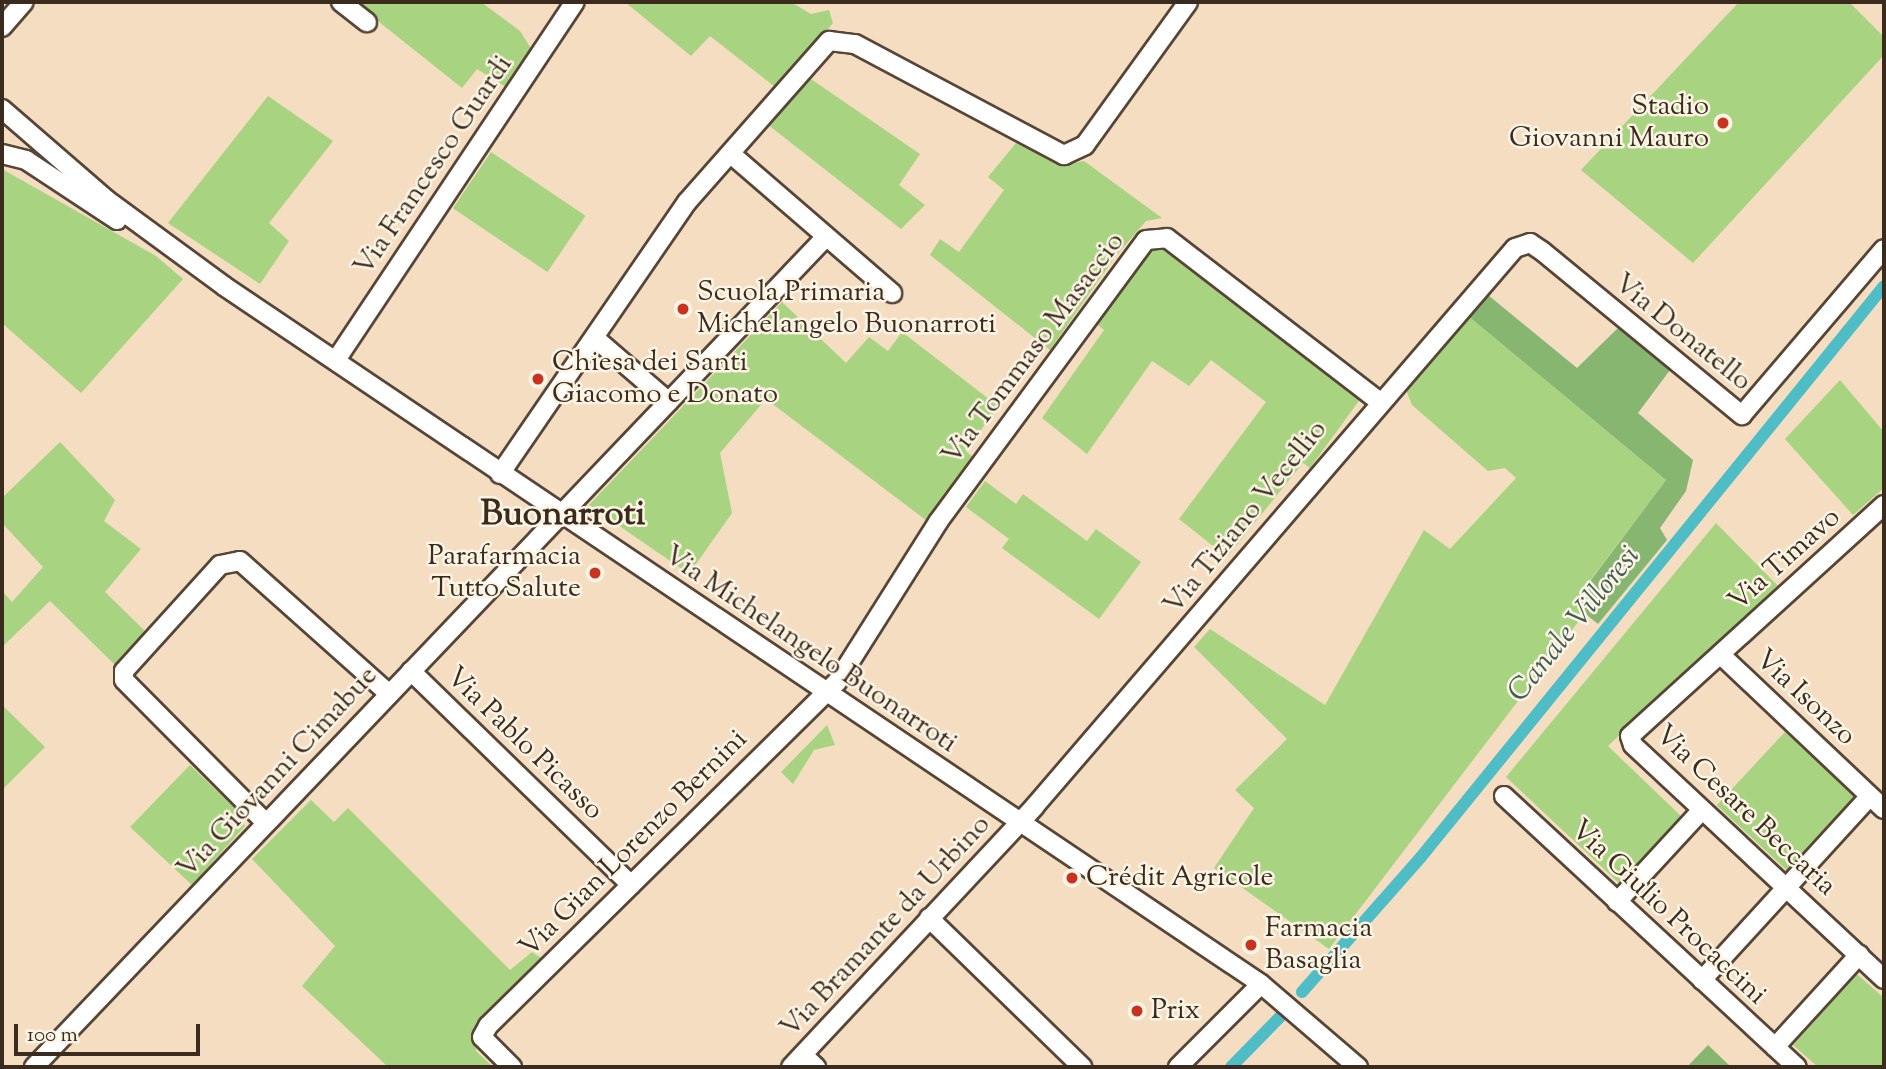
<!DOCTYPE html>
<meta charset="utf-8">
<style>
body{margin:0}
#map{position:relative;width:1886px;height:1069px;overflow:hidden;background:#f4ddc1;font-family:"Sorts Mill Goudy",serif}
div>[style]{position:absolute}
.green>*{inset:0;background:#a8d481;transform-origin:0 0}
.forest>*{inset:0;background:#86b66f}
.canal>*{height:12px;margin:-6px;padding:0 6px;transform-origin:6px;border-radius:6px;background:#4ebdc5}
.roads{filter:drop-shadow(2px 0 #574536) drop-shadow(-2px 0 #574536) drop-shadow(0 2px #574536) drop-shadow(0 -2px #574536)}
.minor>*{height:18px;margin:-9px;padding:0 9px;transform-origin:9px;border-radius:9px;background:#fff}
.dots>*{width:19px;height:19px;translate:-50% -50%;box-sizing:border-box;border:4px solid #fcf5e5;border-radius:50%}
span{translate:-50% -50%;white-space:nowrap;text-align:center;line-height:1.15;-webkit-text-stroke:5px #fcf5e5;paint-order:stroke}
.poi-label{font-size:28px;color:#3b2a1e}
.right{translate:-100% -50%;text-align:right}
.left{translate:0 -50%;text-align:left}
.street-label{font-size:28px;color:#3b2a1e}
.water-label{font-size:30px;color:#425d58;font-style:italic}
.district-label{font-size:35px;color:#3b2a1e;font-weight:700}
.frame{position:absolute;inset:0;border:4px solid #3b2a1e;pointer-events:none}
.scale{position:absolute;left:14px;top:1024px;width:186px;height:32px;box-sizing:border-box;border:4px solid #3b2a1e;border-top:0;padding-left:9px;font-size:21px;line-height:24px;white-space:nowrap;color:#3b2a1e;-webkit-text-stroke:5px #fcf5e5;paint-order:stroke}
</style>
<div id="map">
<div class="green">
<i style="clip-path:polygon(354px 2px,481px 2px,520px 31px,532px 50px,509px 89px,477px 69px,462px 88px)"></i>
<i style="clip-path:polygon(625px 2px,791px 2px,811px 14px,829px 10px,833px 23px,779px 90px,710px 36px,691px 56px)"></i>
<i style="clip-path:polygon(1739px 2px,1849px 2px,1884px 37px,1884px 55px,1693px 263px,1581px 170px)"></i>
<i style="clip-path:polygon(808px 77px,920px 154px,899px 185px,925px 205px,901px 229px,767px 124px)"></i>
<i style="clip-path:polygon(268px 96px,333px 141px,269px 223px,289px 241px,260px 284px,168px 223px)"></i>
<i style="clip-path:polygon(1016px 143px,1064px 165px,1084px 161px,1162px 218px,1146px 221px,1115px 257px,1050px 350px,930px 255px,940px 239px,959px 252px,1004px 190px,988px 177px)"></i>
<i style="left:491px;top:152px;width:114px;height:68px;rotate:34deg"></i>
<i style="clip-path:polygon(2px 169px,156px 256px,183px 279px,81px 393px,2px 323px)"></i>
<i style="clip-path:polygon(1162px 248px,1361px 398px,1310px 468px,1303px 463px,1227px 557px,1179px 519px,1266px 402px,1211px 360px,1189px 386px,1152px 361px,1087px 454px,1042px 418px,1104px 330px,1094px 322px,1150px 251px)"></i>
<i style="clip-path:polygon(782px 302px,846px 363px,869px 337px,888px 351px,902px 332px,998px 406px,966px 451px,976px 460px,931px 524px,766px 399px,720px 453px,732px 513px,689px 574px,589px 505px)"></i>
<i style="clip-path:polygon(1467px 315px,1666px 480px,1573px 603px,1585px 613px,1329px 949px,1214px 868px,1254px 808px,1235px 790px,1287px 739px,1194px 647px,1210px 629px,1325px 705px,1424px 530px,1450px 549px,1516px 478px,1505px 468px,1488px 471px,1412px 405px,1405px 387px)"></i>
<i style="clip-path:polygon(1840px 380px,1884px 432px,1884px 488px,1853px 515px,1785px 439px)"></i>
<i style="clip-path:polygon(60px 442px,115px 500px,104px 521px,141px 549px,105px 592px,147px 633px,117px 667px,50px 601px,2px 647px,2px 591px,12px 602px,43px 567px,2px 523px,2px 498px)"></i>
<i style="clip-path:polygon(985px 481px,1016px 504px,1023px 494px,1087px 541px,1096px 529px,1141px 562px,1099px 619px,1002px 548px,1009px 539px,966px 507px)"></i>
<i style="clip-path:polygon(1716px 523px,1778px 586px,1608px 746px,1682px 817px,1620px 884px,1506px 777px)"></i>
<i style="clip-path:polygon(2px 705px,45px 747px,2px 790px)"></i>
<i style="clip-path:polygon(827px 725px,835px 745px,814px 750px,793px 784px,781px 772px)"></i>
<i style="left:1785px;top:732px;width:96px;height:100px;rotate:43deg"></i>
<i style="clip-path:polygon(190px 765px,240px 813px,245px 826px,192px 885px,130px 827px)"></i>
<i style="clip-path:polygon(311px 800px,334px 822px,348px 808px,510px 970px,532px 952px,541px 958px,478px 1027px,476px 1051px,493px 1067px,388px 1067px,302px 986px,335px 946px,252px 859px)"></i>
<i style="clip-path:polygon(1857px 974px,1884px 998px,1884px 1067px,1818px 1067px,1793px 1045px)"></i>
</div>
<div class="forest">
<i style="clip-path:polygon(1488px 295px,1577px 368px,1619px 327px,1670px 370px,1638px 413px,1693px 460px,1686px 491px,1660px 528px,1667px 540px,1598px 624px,1573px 604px,1666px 480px,1467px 315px)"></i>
<i style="clip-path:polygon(1708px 1045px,1731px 1067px,1687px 1067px)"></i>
</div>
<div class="canal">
<i style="left:1302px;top:992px;width:180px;rotate:-48.6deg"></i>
<i style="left:1421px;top:857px;width:735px;rotate:-50.96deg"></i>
<i style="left:1231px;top:1067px;width:70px;rotate:-45.6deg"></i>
</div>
<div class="roads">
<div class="minor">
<i style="left:341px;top:2px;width:33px;rotate:38deg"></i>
<i style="left:2px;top:27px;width:33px;rotate:-49deg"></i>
<i style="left:2px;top:109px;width:139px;rotate:40.9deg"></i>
<i style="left:107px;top:200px;width:145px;rotate:36.3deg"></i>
<i style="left:224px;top:286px;width:1250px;rotate:33.94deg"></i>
<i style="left:1261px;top:984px;width:128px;rotate:40.6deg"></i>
<i style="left:2px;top:154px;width:25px;rotate:14deg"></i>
<i style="left:26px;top:160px;width:109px;rotate:33.4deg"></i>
<i style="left:731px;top:154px;width:213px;rotate:40.8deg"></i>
<i style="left:596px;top:339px;width:96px;rotate:40.8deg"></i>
<i style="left:336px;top:360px;width:430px;rotate:-56.3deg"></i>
<i style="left:500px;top:474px;width:330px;rotate:-55.5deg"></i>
<i style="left:687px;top:202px;width:215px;rotate:-48.6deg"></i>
<i style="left:829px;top:41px;width:26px;rotate:7deg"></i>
<i style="left:855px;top:44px;width:237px;rotate:28deg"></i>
<i style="left:1064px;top:155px;width:23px;rotate:-25deg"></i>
<i style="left:1085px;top:145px;width:176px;rotate:-54.2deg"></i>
<i style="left:1884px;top:505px;width:343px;rotate:137.7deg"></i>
<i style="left:1630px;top:736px;width:9px;rotate:72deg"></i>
<i style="left:1633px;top:745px;width:343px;rotate:43deg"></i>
<i style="left:1721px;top:655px;width:224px;rotate:43.4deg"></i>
<i style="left:411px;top:671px;width:307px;rotate:44.2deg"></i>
<i style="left:1504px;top:796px;width:399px;rotate:42.8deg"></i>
<i style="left:265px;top:822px;width:200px;rotate:-134.8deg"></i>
<i style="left:124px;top:680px;width:9px;rotate:-90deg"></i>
<i style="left:124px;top:671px;width:143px;rotate:-47.8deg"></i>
<i style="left:220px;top:565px;width:20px;rotate:-11deg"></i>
<i style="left:240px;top:561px;width:198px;rotate:41.7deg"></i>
<i style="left:1617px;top:902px;width:125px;rotate:-47.3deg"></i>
<i style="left:929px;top:918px;width:214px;rotate:44.2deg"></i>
<i style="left:1702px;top:980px;width:249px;rotate:-47.6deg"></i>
<i style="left:1775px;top:1047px;width:125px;rotate:-47.6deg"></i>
<i style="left:803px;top:1055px;width:18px;rotate:43deg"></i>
<i style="left:34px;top:1067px;width:1144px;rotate:-46.35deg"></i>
<i style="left:512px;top:1067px;width:42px;rotate:-135deg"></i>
<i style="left:482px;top:1037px;width:13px;rotate:-61deg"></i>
<i style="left:488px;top:1026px;width:490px;rotate:-44.6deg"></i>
<i style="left:837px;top:682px;width:189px;rotate:-57.7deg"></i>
<i style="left:938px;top:522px;width:350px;rotate:-53.6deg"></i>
<i style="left:1146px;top:240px;width:21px;rotate:-5deg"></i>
<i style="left:1167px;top:238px;width:265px;rotate:37.6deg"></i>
<i style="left:791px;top:1067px;width:356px;rotate:-46.9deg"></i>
<i style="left:1034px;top:807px;width:737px;rotate:-49.29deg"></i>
<i style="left:1515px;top:248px;width:16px;rotate:-18deg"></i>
<i style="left:1530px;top:243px;width:14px;rotate:34deg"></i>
<i style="left:1542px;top:251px;width:259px;rotate:39.4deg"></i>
<i style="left:1742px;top:415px;width:218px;rotate:-49.5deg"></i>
<i style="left:1178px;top:1067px;width:117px;rotate:-45deg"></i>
</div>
</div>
<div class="dots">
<i style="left:1723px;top:123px;background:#c8321e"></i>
<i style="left:683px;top:309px;background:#c8321e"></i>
<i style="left:538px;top:379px;background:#c8321e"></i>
<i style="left:595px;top:573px;background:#c8321e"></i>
<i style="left:1072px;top:878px;background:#c8321e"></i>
<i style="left:1251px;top:945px;background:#c8321e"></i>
<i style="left:1137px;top:1011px;background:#c8321e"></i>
</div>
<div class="poi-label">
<span class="right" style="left:1709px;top:123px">Stadio<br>Giovanni Mauro</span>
<span class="left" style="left:697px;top:309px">Scuola Primaria<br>Michelangelo Buonarroti</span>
<span class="left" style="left:552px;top:379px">Chiesa dei Santi<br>Giacomo e Donato</span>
<span class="right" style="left:581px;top:573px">Parafarmacia<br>Tutto Salute</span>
<span class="left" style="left:1086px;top:878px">Crédit Agricole</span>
<span class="left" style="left:1265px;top:945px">Farmacia<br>Basaglia</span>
<span class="left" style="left:1151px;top:1011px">Prix</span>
</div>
<div class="street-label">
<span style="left:434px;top:166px;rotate:-56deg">Via Francesco Guardi</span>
<span style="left:1682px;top:333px;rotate:39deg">Via Donatello</span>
<span style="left:1034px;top:349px;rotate:-53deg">Via Tommaso Masaccio</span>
<span style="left:1246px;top:518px;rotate:-51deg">Via Tiziano Vecellio</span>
<span style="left:1785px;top:560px;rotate:-42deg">Via Timavo</span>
<span style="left:810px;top:650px;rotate:34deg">Via Michelangelo Buonarroti</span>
<span style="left:1805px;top:698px;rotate:43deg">Via Isonzo</span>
<span style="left:524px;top:744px;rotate:44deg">Via Pablo Picasso</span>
<span style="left:278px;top:773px;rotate:-47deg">Via Giovanni Cimabue</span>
<span style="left:1745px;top:811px;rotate:43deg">Via Cesare Beccaria</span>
<span style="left:634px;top:844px;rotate:-45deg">Via Gian Lorenzo Bernini</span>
<span style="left:1668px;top:913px;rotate:43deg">Via Giulio Procaccini</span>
<span style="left:886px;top:927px;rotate:-47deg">Via Bramante da Urbino</span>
</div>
<div class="water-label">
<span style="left:1575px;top:625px;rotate:-51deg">Canale Villoresi</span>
</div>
<div class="district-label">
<span style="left:563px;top:516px">Buonarroti</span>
</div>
<div class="frame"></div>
<div class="scale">100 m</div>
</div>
